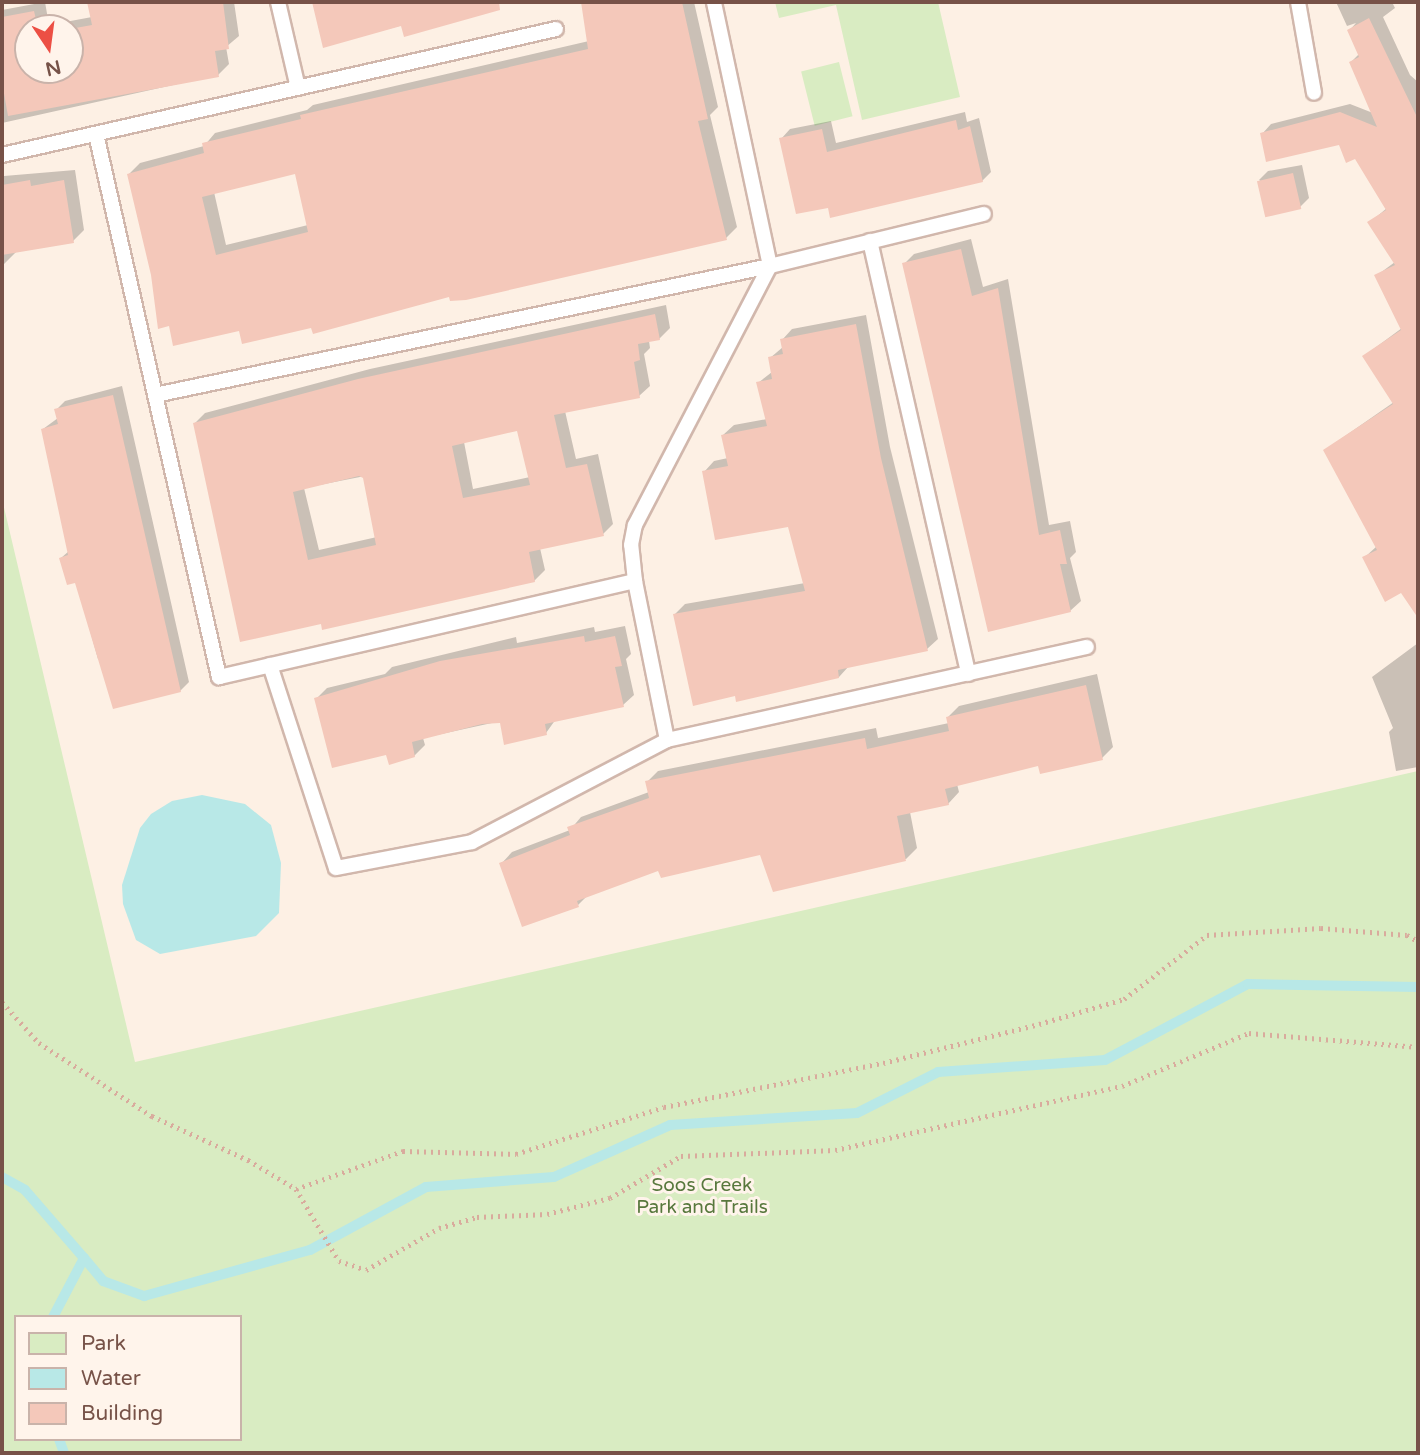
<!DOCTYPE html>
<style>
body{margin:0}
#map{position:relative;width:1420px;height:1455px;overflow:hidden;background:#fdf0e4;font-family:"Varela Round",sans-serif}
div>[style]{position:absolute}
.green>*{inset:0;background:#d9ecc2;transform-origin:0 0}
.water>*{inset:0;background:#b8e8e7}
.shadow>*{inset:0;background:#0003}
.stream>*{height:10px;margin:-5px;padding:0 5px;transform-origin:5px;border-radius:5px;background:#b8e8e7}
.building>*{inset:0;background:#f4c8ba;transform-origin:0 0}
.path>*{height:4.5px;margin-top:-2.25px;transform-origin:0;background:repeating-linear-gradient(90deg,#d9ab9d 0 2px,transparent 0 7px)}
.roads{filter:drop-shadow(2px 0 #d1b7ac) drop-shadow(-2px 0 #d1b7ac) drop-shadow(0 2px #d1b7ac) drop-shadow(0 -2px #d1b7ac)}
.lane>*{height:14px;margin:-7px;padding:0 7px;transform-origin:7px;border-radius:7px;background:#fff}
span{translate:-50% -50%;white-space:nowrap;text-align:center;line-height:1.15;-webkit-text-stroke:6px #fff4eb;paint-order:stroke}
.park-label{font-size:19px;color:#58783d}
.frame{position:absolute;inset:0;border:4px solid #775248;pointer-events:none}
.legend{position:absolute;left:14px;top:1315px;width:228px;height:126px;box-sizing:border-box;background:#fff4eb;border:2px solid #c9b3aa;margin:0;padding:9px 12px;list-style:none;font-size:21px;color:#775248}
.legend li{display:flex;align-items:center;gap:14px;height:35px}
.legend b{width:35px;border:2px solid #c9b3aa}
.north{position:absolute;left:14px;top:14px;width:70px;height:70px;box-sizing:border-box;background:#fff4eb;border:2px solid #c9b3aa;border-radius:50%;rotate:167deg;font-size:19px;font-weight:700;line-height:28px;text-align:center;color:#775248}
.north::after{content:'';display:block;margin:auto;width:24px;height:32px;background:#ec4f44;clip-path:polygon(50% 0,100% 100%,50% 72%,0 100%)}
</style>
<div id="map">
<div class="green">
<i style="clip-path:polygon(775px 2px,938px 2px,960px 97px,862px 120px,836px 5px,779px 18px)"></i>
<i style="left:839px;top:62px;width:56px;height:39px;rotate:76deg"></i>
<i style="clip-path:polygon(evenodd,2px 499px,135px 1062px,1418px 771px,1418px 1453px,2px 1453px,2px 499px,16px 1317px,240px 1317px,240px 1439px,16px 1439px,16px 1317px)"></i>
</div>
<div class="water">
<i style="clip-path:polygon(202px 795px,245px 804px,271px 825px,281px 863px,279px 913px,256px 936px,160px 954px,136px 940px,123px 904px,122px 885px,140px 828px,151px 814px,172px 801px)"></i>
</div>
<div class="shadow">
<i style="clip-path:polygon(evenodd,45px 2px,49px 25px,92px 17px,90px 2px,234px 2px,239px 36px,226px 47px,229px 64px,218px 75px,2px 123px,2px 10px,45px 2px,28px 28px,70px 28px,70px 70px,28px 70px,28px 28px)"></i>
<i style="clip-path:polygon(313px 2px,488px 2px,325px 46px)"></i>
<i style="clip-path:polygon(evenodd,582px 2px,694px 2px,718px 107px,710px 115px,737px 227px,726px 238px,313px 325px,240px 329px,170px 324px,152px 274px,129px 174px,140px 163px,204px 146px,215px 133px,307px 110px,313px 105px,589px 41px,582px 2px,296px 172px,308px 225px,226px 245px,214px 192px,296px 172px)"></i>
<i style="clip-path:polygon(1336px 2px,1392px 2px,1395px 8px,1383px 17px,1410px 75px,1418px 82px,1418px 615px,1402px 591px,1365px 557px,1377px 546px,1325px 450px,1394px 402px,1364px 356px,1402px 328px,1376px 276px,1395px 262px,1369px 223px,1387px 208px,1356px 157px,1340px 143px,1262px 134px,1271px 124px,1350px 104px,1373px 113px,1351px 62px,1360px 53px,1349px 31px,1356px 23px,1347px 26px)"></i>
<i style="clip-path:polygon(965px 112px,967px 122px,979px 118px,991px 172px,982px 181px,829px 206px,781px 139px,790px 129px,831px 121px,836px 143px)"></i>
<i style="clip-path:polygon(1302px 165px,1309px 198px,1300px 207px,1259px 180px,1268px 171px)"></i>
<i style="clip-path:polygon(2px 167px,4px 176px,75px 170px,84px 230px,73px 241px,17px 251px,2px 266px)"></i>
<i style="clip-path:polygon(971px 239px,983px 287px,1008px 279px,1049px 525px,1070px 521px,1076px 552px,1070px 558px,1081px 601px,1070px 611px,904px 264px,914px 254px)"></i>
<i style="clip-path:polygon(evenodd,666px 305px,670px 328px,659px 339px,649px 341px,650px 348px,644px 354px,650px 386px,639px 396px,565px 411px,576px 459px,598px 454px,613px 524px,603px 534px,540px 548px,545px 570px,534px 581px,324px 628px,194px 424px,205px 413px,370px 369px,666px 305px,518px 429px,530px 477px,473px 489px,464px 442px,518px 429px,666px 305px,365px 476px,377px 537px,319px 550px,304px 488px,365px 476px)"></i>
<i style="clip-path:polygon(866px 315px,890px 447px,938px 639px,927px 649px,849px 666px,839px 677px,736px 694px,675px 614px,685px 604px,805px 583px,790px 525px,704px 472px,714px 461px,728px 458px,723px 435px,734px 425px,767px 419px,758px 383px,772px 372px,770px 358px,783px 347px,782px 340px,792px 329px)"></i>
<i style="clip-path:polygon(122px 386px,189px 682px,180px 691px,98px 659px,76px 581px,61px 558px,69px 551px,43px 429px,58px 418px,56px 410px,65px 401px)"></i>
<i style="clip-path:polygon(625px 626px,631px 654px,626px 659px,634px 695px,623px 705px,556px 719px,546px 733px,501px 721px,423px 738px,425px 745px,414px 756px,387px 752px,316px 699px,327px 688px,385px 674px,392px 667px,516px 637px,517px 643px,594px 627px,595px 632px)"></i>
<i style="clip-path:polygon(1418px 643px,1418px 767px,1396px 771px,1389px 732px,1393px 728px,1372px 677px)"></i>
<i style="clip-path:polygon(1097px 674px,1113px 747px,1102px 758px,1040px 764px,957px 784px,959px 792px,948px 804px,910px 812px,917px 848px,906px 859px,762px 853px,660px 869px,589px 894px,578px 905px,501px 864px,512px 852px,570px 830px,581px 817px,649px 792px,647px 782px,658px 771px,876px 728px,878px 738px,949px 723px,948px 717px,959px 706px)"></i>
</div>
<div class="stream">
<i style="left:2px;top:1177px;width:26px;rotate:29deg"></i>
<i style="left:25px;top:1190px;width:90px;rotate:49.1deg"></i>
<i style="left:84px;top:1258px;width:67px;rotate:117.7deg"></i>
<i style="left:84px;top:1258px;width:30px;rotate:50deg"></i>
<i style="left:103px;top:1281px;width:44px;rotate:20.1deg"></i>
<i style="left:144px;top:1296px;width:172px;rotate:-15.5deg"></i>
<i style="left:310px;top:1250px;width:132px;rotate:-28.5deg"></i>
<i style="left:426px;top:1187px;width:128px;rotate:-4.5deg"></i>
<i style="left:554px;top:1177px;width:127px;rotate:-24.1deg"></i>
<i style="left:670px;top:1125px;width:187px;rotate:-3.7deg"></i>
<i style="left:857px;top:1113px;width:91px;rotate:-26.8deg"></i>
<i style="left:938px;top:1072px;width:167px;rotate:-4.1deg"></i>
<i style="left:1105px;top:1060px;width:162px;rotate:-28deg"></i>
<i style="left:1248px;top:984px;width:170px;rotate:1deg"></i>
<i style="left:59px;top:1439px;width:15px;rotate:70deg"></i>
</div>
<div class="building">
<i style="clip-path:polygon(87px 2px,223px 2px,229px 49px,215px 51px,219px 77px,8px 116px,2px 82px,2px 17px,34px 11px,38px 28px,28px 28px,28px 70px,70px 70px,70px 29px,92px 25px)"></i>
<i style="clip-path:polygon(312px 2px,499px 2px,500px 10px,404px 37px,401px 26px,323px 48px)"></i>
<i style="clip-path:polygon(evenodd,581px 2px,682px 2px,708px 119px,698px 121px,727px 240px,466px 300px,450px 301px,449px 297px,313px 334px,311px 328px,242px 344px,239px 331px,173px 346px,169px 326px,158px 329px,151px 275px,127px 174px,204px 153px,202px 143px,301px 119px,300px 115px,588px 49px,581px 2px,295px 174px,308px 232px,216px 255px,202px 197px,295px 174px)"></i>
<i style="clip-path:polygon(1369px 18px,1418px 119px,1418px 618px,1401px 593px,1385px 602px,1362px 557px,1377px 550px,1323px 450px,1393px 404px,1362px 356px,1401px 330px,1374px 275px,1395px 265px,1367px 222px,1386px 210px,1355px 159px,1346px 163px,1339px 145px,1266px 162px,1260px 133px,1340px 112px,1377px 127px,1349px 62px,1359px 57px,1347px 30px)"></i>
<i style="clip-path:polygon(956px 120px,958px 130px,970px 126px,983px 182px,830px 218px,828px 208px,796px 214px,779px 138px,822px 129px,827px 152px)"></i>
<i style="left:1293px;top:173px;width:37px;height:37px;rotate:77deg"></i>
<i style="clip-path:polygon(30px 180px,31px 186px,64px 180px,74px 243px,2px 255px,2px 185px)"></i>
<i style="clip-path:polygon(961px 249px,972px 296px,998px 288px,1039px 535px,1060px 530px,1067px 564px,1060px 564px,1071px 612px,988px 632px,902px 263px)"></i>
<i style="clip-path:polygon(evenodd,655px 314px,660px 340px,638px 344px,640px 360px,634px 362px,640px 398px,554px 415px,566px 468px,587px 464px,604px 536px,529px 552px,535px 582px,322px 630px,321px 624px,240px 642px,193px 423px,358px 379px,655px 314px,517px 431px,530px 485px,463px 498px,452px 446px,517px 431px,655px 314px,359px 476px,363px 478px,376px 545px,308px 560px,293px 492px,359px 476px)"></i>
<i style="clip-path:polygon(856px 324px,881px 458px,928px 651px,838px 670px,839px 678px,736px 702px,735px 696px,693px 706px,673px 614px,805px 591px,788px 527px,715px 540px,702px 471px,728px 466px,721px 435px,767px 426px,756px 382px,772px 379px,768px 357px,783px 354px,780px 339px)"></i>
<i style="clip-path:polygon(113px 395px,181px 692px,113px 709px,75px 583px,67px 585px,59px 558px,68px 555px,41px 429px,58px 424px,54px 409px)"></i>
<i style="clip-path:polygon(584px 636px,585px 642px,615px 636px,622px 666px,615px 667px,624px 707px,545px 724px,547px 735px,504px 745px,500px 723px,482px 724px,412px 742px,415px 757px,389px 765px,386px 755px,332px 768px,314px 698px,440px 661px)"></i>
<i style="clip-path:polygon(1086px 685px,1103px 760px,1040px 774px,1038px 766px,945px 789px,949px 805px,897px 816px,906px 861px,773px 892px,760px 855px,661px 878px,658px 871px,577px 901px,579px 907px,522px 927px,499px 863px,570px 835px,567px 827px,649px 798px,645px 781px,865px 738px,867px 749px,949px 731px,946px 717px)"></i>
</div>
<div class="path">
<i style="left:2px;top:1002px;width:55px;rotate:47.9deg"></i>
<i style="left:39px;top:1043px;width:135px;rotate:32.9deg"></i>
<i style="left:152px;top:1116px;width:106px;rotate:24.6deg"></i>
<i style="left:248px;top:1160px;width:56px;rotate:31.1deg"></i>
<i style="left:296px;top:1189px;width:84px;rotate:59.2deg"></i>
<i style="left:339px;top:1261px;width:28px;rotate:18deg"></i>
<i style="left:366px;top:1270px;width:84px;rotate:-29.9deg"></i>
<i style="left:439px;top:1228px;width:40px;rotate:-16deg"></i>
<i style="left:477px;top:1217px;width:70px;rotate:-2.5deg"></i>
<i style="left:547px;top:1214px;width:65px;rotate:-14.3deg"></i>
<i style="left:610px;top:1198px;width:82px;rotate:-30.6deg"></i>
<i style="left:681px;top:1156px;width:154px;rotate:-2.2deg"></i>
<i style="left:835px;top:1150px;width:294px;rotate:-12.6deg"></i>
<i style="left:1122px;top:1086px;width:138px;rotate:-22.7deg"></i>
<i style="left:1249px;top:1033px;width:170px;rotate:4.7deg"></i>
<i style="left:296px;top:1189px;width:114px;rotate:-19.6deg"></i>
<i style="left:403px;top:1151px;width:113px;rotate:1.5deg"></i>
<i style="left:516px;top:1154px;width:155px;rotate:-17.6deg"></i>
<i style="left:664px;top:1107px;width:223px;rotate:-11.4deg"></i>
<i style="left:883px;top:1063px;width:161px;rotate:-14deg"></i>
<i style="left:1039px;top:1024px;width:89px;rotate:-16.4deg"></i>
<i style="left:1124px;top:999px;width:105px;rotate:-37.6deg"></i>
<i style="left:1207px;top:935px;width:114px;rotate:-3.5deg"></i>
<i style="left:1321px;top:928px;width:86px;rotate:4.7deg"></i>
<i style="left:1407px;top:935px;width:13px;rotate:29deg"></i>
</div>
<div class="roads">
<div class="lane">
<i style="left:278px;top:2px;width:88px;rotate:76.9deg"></i>
<i style="left:1298px;top:2px;width:92px;rotate:80deg"></i>
<i style="left:96px;top:134px;width:557px;rotate:77.24deg"></i>
<i style="left:219px;top:677px;width:427px;rotate:-13deg"></i>
<i style="left:2px;top:155px;width:568px;rotate:-12.81deg"></i>
<i style="left:870px;top:241px;width:444px;rotate:77.2deg"></i>
<i style="left:155px;top:395px;width:628px;rotate:-11.85deg"></i>
<i style="left:770px;top:266px;width:220px;rotate:-13.7deg"></i>
<i style="left:270px;top:665px;width:213px;rotate:72deg"></i>
<i style="left:336px;top:868px;width:138px;rotate:-10.8deg"></i>
<i style="left:472px;top:842px;width:220px;rotate:-27.6deg"></i>
<i style="left:667px;top:740px;width:430px;rotate:-12.5deg"></i>
<i style="left:667px;top:740px;width:162px;rotate:-101.4deg"></i>
<i style="left:635px;top:581px;width:36px;rotate:-96deg"></i>
<i style="left:631px;top:545px;width:20px;rotate:-79deg"></i>
<i style="left:635px;top:525px;width:292px;rotate:-62.5deg"></i>
<i style="left:770px;top:266px;width:270px;rotate:-102deg"></i>
</div>
</div>
<div class="park-label">
<span style="left:702px;top:1197px">Soos Creek<br>Park and Trails</span>
</div>
<div class="frame"></div>
<ul class="legend">
<li><b style="height:19px;background:#d9ecc2"></b>Park</li>
<li><b style="height:19px;background:#b8e8e7"></b>Water</li>
<li><b style="height:19px;background:#f4c8ba"></b>Building</li>
</ul>
<div class="north">N</div>
</div>
